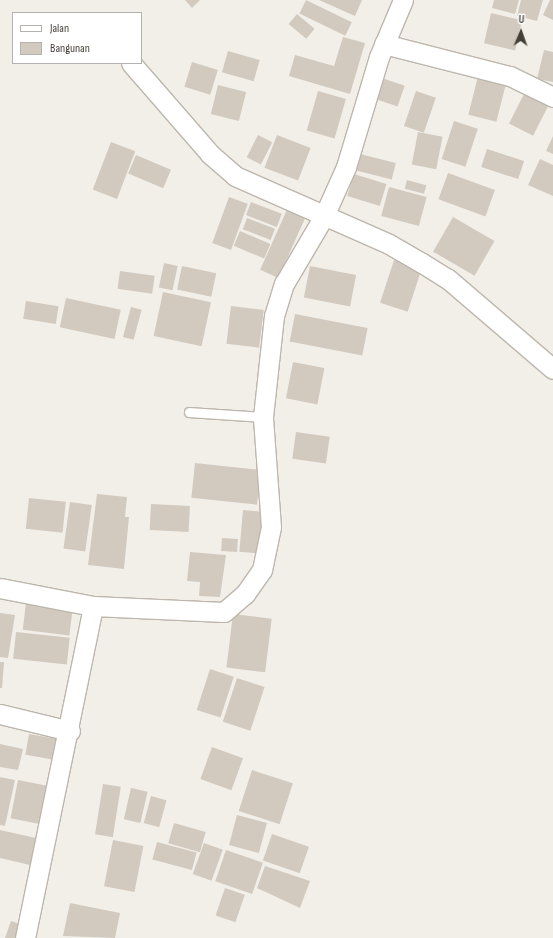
<!DOCTYPE html>
<style>
body{margin:0}
#map{position:relative;width:553px;height:938px;overflow:hidden;background:#f2efe9;font-family:"Sofia Sans Condensed",sans-serif}
div>[style]{position:absolute}
.building>*{inset:0;background:#d2cabf;transform-origin:0 0}
.roads{filter:drop-shadow(1px 0 #bdb6ac) drop-shadow(-1px 0 #bdb6ac) drop-shadow(0 1px #bdb6ac) drop-shadow(0 -1px #bdb6ac)}
.lane>*{height:9px;margin:-4.5px;padding:0 4.5px;transform-origin:4.5px;border-radius:4.5px;background:#fff}
.street>*{height:19px;margin:-9.5px;padding:0 9.5px;transform-origin:9.5px;border-radius:9.5px;background:#fff}
span{translate:-50% -50%;white-space:nowrap;text-align:center;line-height:1.15;-webkit-text-stroke:3px #fff;paint-order:stroke}
.legend{position:absolute;left:12px;top:12px;width:130px;height:52px;box-sizing:border-box;background:#fff;border:1px solid #b5b2af;margin:0;padding:5px 7px;list-style:none;font-size:12px;color:#453f38}
.legend li{display:flex;align-items:center;gap:8px;height:20px}
.legend b{width:20px;border:1px solid #b5b2af}
.north{position:absolute;left:501px;top:12px;width:40px;height:40px;-webkit-text-stroke:3px #fff;paint-order:stroke;rotate:2deg;font-size:11px;font-weight:700;line-height:16px;text-align:center;color:#453f38}
.north::after{content:'';display:block;margin:auto;width:14px;height:18px;background:#453f38;clip-path:polygon(50% 0,100% 100%,50% 72%,0 100%)}
</style>
<div id="map">
<div class="building">
<i style="clip-path:polygon(185px 0,200px 0,192px 8px)"></i>
<i style="left:306px;top:0;width:51px;height:15px;rotate:26deg"></i>
<i style="clip-path:polygon(319px 0,362px 0,355px 16px)"></i>
<i style="clip-path:polygon(494px 0,519px 0,515px 14px,492px 8px)"></i>
<i style="clip-path:polygon(521px 0,543px 0,537px 21px,517px 16px)"></i>
<i style="clip-path:polygon(550px 0,553px 0,553px 20px,543px 15px)"></i>
<i style="left:491px;top:13px;width:32px;height:31px;rotate:13deg"></i>
<i style="left:297px;top:14px;width:23px;height:13px;rotate:40deg"></i>
<i style="clip-path:polygon(343px 37px,365px 43px,350px 94px,289px 76px,295px 55px,334px 66px)"></i>
<i style="clip-path:polygon(544px 50px,553px 52px,553px 82px,537px 79px)"></i>
<i style="left:228px;top:51px;width:33px;height:22px;rotate:16deg"></i>
<i style="left:192px;top:62px;width:27px;height:26px;rotate:17deg"></i>
<i style="left:478px;top:76px;width:29px;height:40px;rotate:14deg"></i>
<i style="left:382px;top:78px;width:24px;height:22px;rotate:19deg"></i>
<i style="left:218px;top:85px;width:29px;height:30px;rotate:14deg"></i>
<i style="left:318px;top:91px;width:29px;height:41px;rotate:16deg"></i>
<i style="left:416px;top:91px;width:21px;height:37px;rotate:19deg"></i>
<i style="left:524px;top:94px;width:27px;height:33px;rotate:27deg"></i>
<i style="left:454px;top:121px;width:25px;height:40px;rotate:18deg"></i>
<i style="left:418px;top:132px;width:25px;height:33px;rotate:11deg"></i>
<i style="left:258px;top:135px;width:16px;height:25px;rotate:27deg"></i>
<i style="left:277px;top:135px;width:36px;height:35px;rotate:21deg"></i>
<i style="clip-path:polygon(553px 136px,553px 154px,546px 151px)"></i>
<i style="left:111px;top:142px;width:26px;height:51px;rotate:21deg"></i>
<i style="left:487px;top:149px;width:39px;height:19px;rotate:18deg"></i>
<i style="left:356px;top:153px;width:41px;height:17px;rotate:14deg"></i>
<i style="left:136px;top:155px;width:38px;height:20px;rotate:23deg"></i>
<i style="clip-path:polygon(540px 159px,553px 165px,553px 196px,528px 185px)"></i>
<i style="left:448px;top:173px;width:50px;height:28px;rotate:20deg"></i>
<i style="left:354px;top:174px;width:34px;height:23px;rotate:17deg"></i>
<i style="left:407px;top:180px;width:20px;height:9px;rotate:15deg"></i>
<i style="left:389px;top:187px;width:39px;height:30px;rotate:15deg"></i>
<i style="left:229px;top:197px;width:20px;height:49px;rotate:20deg"></i>
<i style="left:251px;top:202px;width:33px;height:14px;rotate:21deg"></i>
<i style="left:289px;top:205px;width:20px;height:71px;rotate:24deg"></i>
<i style="left:453px;top:217px;width:48px;height:40px;rotate:30deg"></i>
<i style="left:247px;top:218px;width:30px;height:12px;rotate:21deg"></i>
<i style="left:240px;top:231px;width:33px;height:16px;rotate:23deg"></i>
<i style="left:394px;top:260px;width:29px;height:45px;rotate:18deg"></i>
<i style="left:164px;top:263px;width:14px;height:25px;rotate:12deg"></i>
<i style="left:182px;top:266px;width:35px;height:24px;rotate:12deg"></i>
<i style="left:310px;top:266px;width:47px;height:32px;rotate:11deg"></i>
<i style="left:120px;top:271px;width:35px;height:18px;rotate:8deg"></i>
<i style="left:163px;top:292px;width:49px;height:45px;rotate:12deg"></i>
<i style="left:66px;top:298px;width:56px;height:30px;rotate:12deg"></i>
<i style="left:26px;top:301px;width:33px;height:18px;rotate:9deg"></i>
<i style="left:231px;top:306px;width:33px;height:38px;rotate:7deg"></i>
<i style="left:131px;top:307px;width:11px;height:31px;rotate:15deg"></i>
<i style="left:295px;top:314px;width:74px;height:28px;rotate:11deg"></i>
<i style="left:293px;top:362px;width:32px;height:37px;rotate:11deg"></i>
<i style="left:296px;top:432px;width:34px;height:27px;rotate:8deg"></i>
<i style="left:195px;top:463px;width:66px;height:35px;rotate:6deg"></i>
<i style="clip-path:polygon(97px 494px,127px 497px,125px 517px,129px 517px,124px 569px,88px 565px)"></i>
<i style="left:29px;top:498px;width:37px;height:31px;rotate:6deg"></i>
<i style="left:70px;top:502px;width:22px;height:47px;rotate:8deg"></i>
<i style="left:151px;top:504px;width:39px;height:26px;rotate:3deg"></i>
<i style="left:243px;top:510px;width:22px;height:42px;rotate:5deg"></i>
<i style="left:222px;top:538px;width:16px;height:13px;rotate:4deg"></i>
<i style="clip-path:polygon(190px 552px,226px 555px,220px 597px,199px 596px,200px 582px,187px 581px)"></i>
<i style="left:26px;top:603px;width:47px;height:27px;rotate:7deg"></i>
<i style="clip-path:polygon(0 613px,15px 615px,8px 658px,0 657px)"></i>
<i style="left:233px;top:614px;width:39px;height:54px;rotate:7deg"></i>
<i style="left:16px;top:632px;width:54px;height:27px;rotate:6deg"></i>
<i style="clip-path:polygon(0 662px,4px 662px,2px 688px,0 688px)"></i>
<i style="left:210px;top:669px;width:25px;height:43px;rotate:18deg"></i>
<i style="left:237px;top:678px;width:29px;height:46px;rotate:18deg"></i>
<i style="left:29px;top:734px;width:29px;height:21px;rotate:10deg"></i>
<i style="clip-path:polygon(0 744px,23px 749px,18px 770px,0 767px)"></i>
<i style="left:212px;top:747px;width:33px;height:34px;rotate:20deg"></i>
<i style="left:252px;top:770px;width:43px;height:43px;rotate:18deg"></i>
<i style="clip-path:polygon(0 777px,15px 780px,5px 826px,0 825px)"></i>
<i style="left:18px;top:780px;width:31px;height:39px;rotate:11deg"></i>
<i style="left:103px;top:784px;width:18px;height:51px;rotate:9deg"></i>
<i style="left:131px;top:788px;width:17px;height:32px;rotate:13deg"></i>
<i style="left:151px;top:796px;width:16px;height:28px;rotate:15deg"></i>
<i style="left:237px;top:815px;width:31px;height:31px;rotate:15deg"></i>
<i style="left:174px;top:823px;width:33px;height:21px;rotate:16deg"></i>
<i style="clip-path:polygon(0 830px,36px 838px,30px 865px,0 858px)"></i>
<i style="left:272px;top:834px;width:39px;height:28px;rotate:19deg"></i>
<i style="left:113px;top:840px;width:31px;height:47px;rotate:11deg"></i>
<i style="left:157px;top:842px;width:41px;height:18px;rotate:15deg"></i>
<i style="left:204px;top:843px;width:20px;height:33px;rotate:20deg"></i>
<i style="left:226px;top:850px;width:39px;height:33px;rotate:19deg"></i>
<i style="clip-path:polygon(265px 866px,310px 881px,300px 908px,257px 888px)"></i>
<i style="left:225px;top:888px;width:21px;height:29px;rotate:19deg"></i>
<i style="clip-path:polygon(70px 903px,120px 913px,115px 938px,63px 936px)"></i>
<i style="clip-path:polygon(11px 921px,26px 926px,22px 938px,5px 938px)"></i>
</div>
<div class="roads">
<div class="lane">
<i style="left:189px;top:412px;width:74px;rotate:3.9deg"></i>
</div>
<div class="street">
<i style="left:384px;top:44px;width:130px;rotate:14.3deg"></i>
<i style="left:510px;top:76px;width:48px;rotate:26deg"></i>
<i style="left:131px;top:63px;width:121px;rotate:49deg"></i>
<i style="left:210px;top:154px;width:33px;rotate:41deg"></i>
<i style="left:235px;top:176px;width:168px;rotate:23.8deg"></i>
<i style="left:389px;top:244px;width:38px;rotate:30deg"></i>
<i style="left:422px;top:263px;width:31px;rotate:32deg"></i>
<i style="left:448px;top:279px;width:138px;rotate:40.6deg"></i>
<i style="left:0;top:588px;width:95px;rotate:11deg"></i>
<i style="left:0;top:714px;width:72px;rotate:13.7deg"></i>
<i style="left:25px;top:938px;width:339px;rotate:-78.4deg"></i>
<i style="left:93px;top:606px;width:131px;rotate:2.6deg"></i>
<i style="left:224px;top:612px;width:28px;rotate:-41deg"></i>
<i style="left:245px;top:594px;width:29px;rotate:-55deg"></i>
<i style="left:262px;top:570px;width:44px;rotate:-78.2deg"></i>
<i style="left:271px;top:527px;width:110px;rotate:-94.2deg"></i>
<i style="left:263px;top:417px;width:102px;rotate:-83.8deg"></i>
<i style="left:274px;top:316px;width:34px;rotate:-73deg"></i>
<i style="left:284px;top:284px;width:79px;rotate:-59.5deg"></i>
<i style="left:324px;top:216px;width:54px;rotate:-65.8deg"></i>
<i style="left:346px;top:167px;width:115px;rotate:-73.3deg"></i>
<i style="left:379px;top:57px;width:62px;rotate:-67.2deg"></i>
</div>
</div>
<ul class="legend">
<li><b style="height:5px;background:#fff"></b>Jalan</li>
<li><b style="height:11px;background:#d2cabf"></b>Bangunan</li>
</ul>
<div class="north">U</div>
</div>
